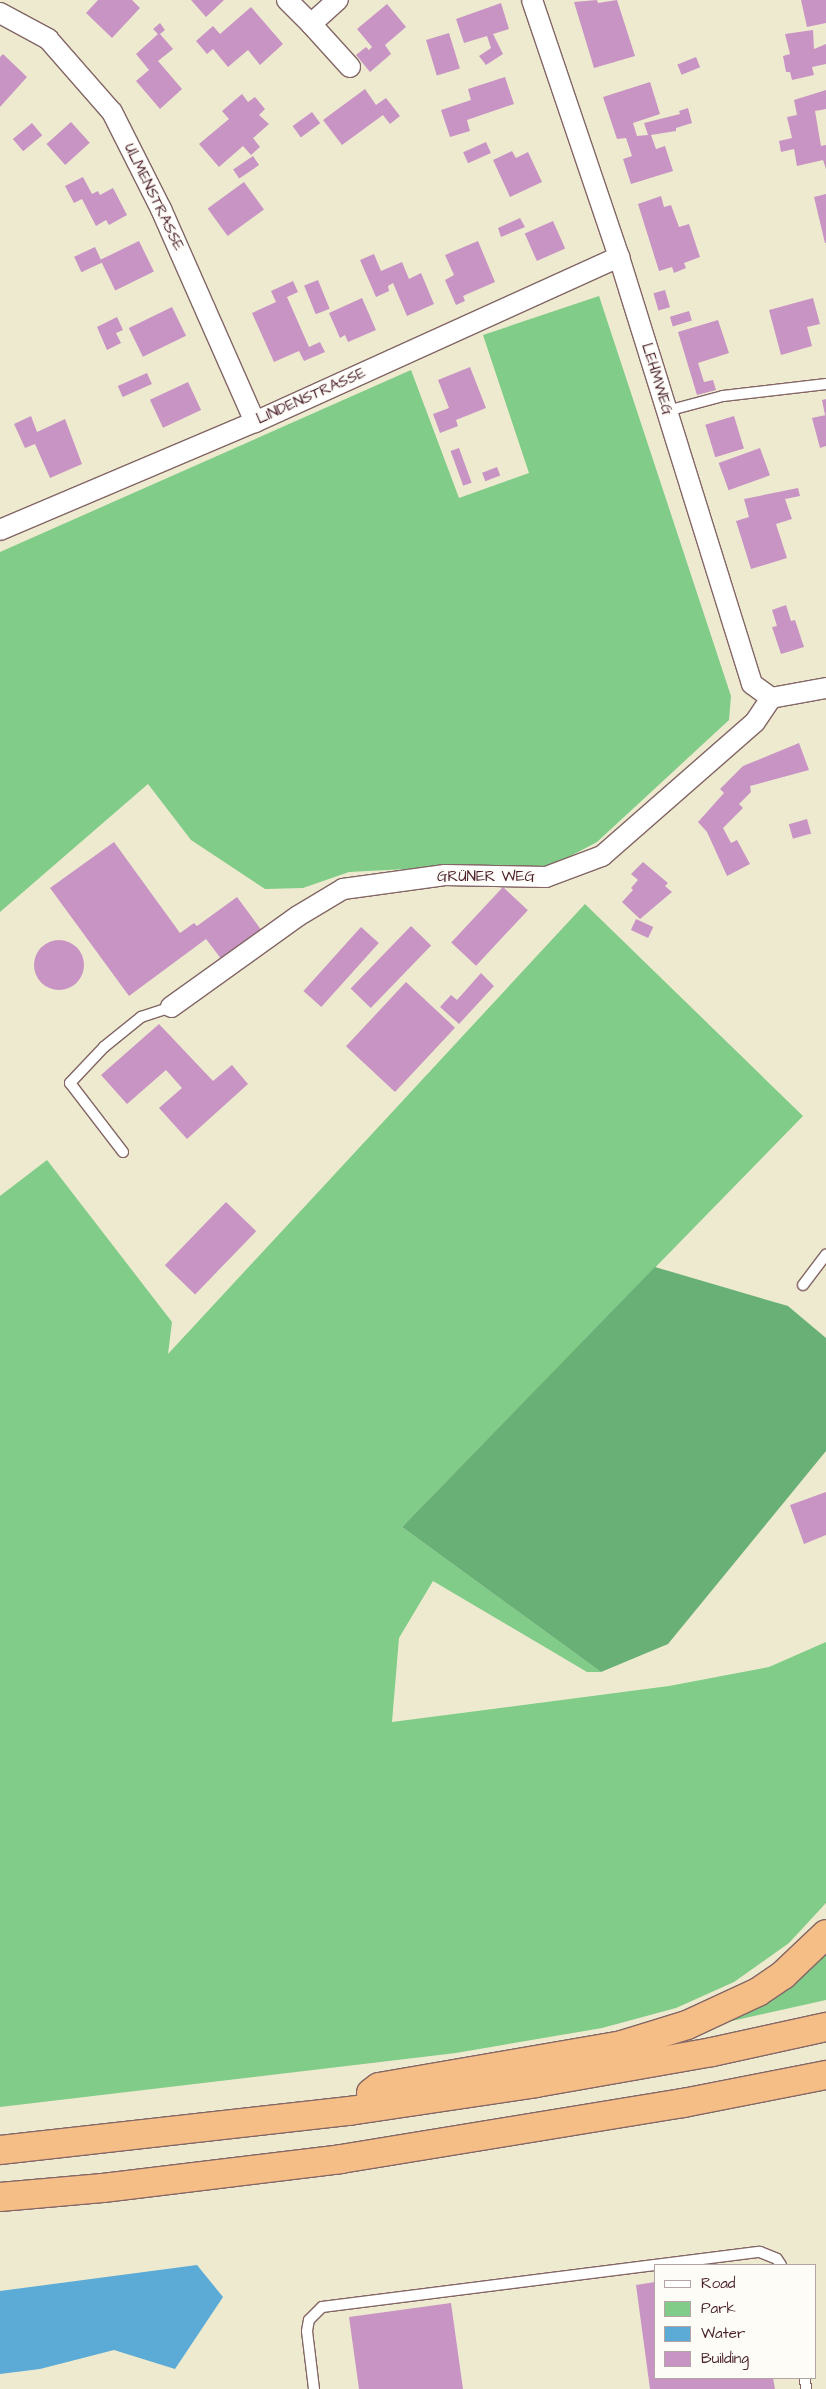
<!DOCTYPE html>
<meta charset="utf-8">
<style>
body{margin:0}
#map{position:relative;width:826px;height:2389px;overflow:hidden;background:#eeead0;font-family:"Architects Daughter",sans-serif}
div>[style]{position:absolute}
.green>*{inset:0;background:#81cc89}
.forest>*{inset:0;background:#68b075}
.water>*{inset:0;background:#5cabd6}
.building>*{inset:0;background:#c894c4;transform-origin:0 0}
.round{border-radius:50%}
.roads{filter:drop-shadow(1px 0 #836665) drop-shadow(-1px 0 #836665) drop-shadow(0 1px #836665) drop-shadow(0 -1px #836665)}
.lane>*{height:10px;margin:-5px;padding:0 5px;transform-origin:5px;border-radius:5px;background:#fff}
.street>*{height:20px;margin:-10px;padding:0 10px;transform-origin:10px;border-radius:10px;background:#fff}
.highway>*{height:28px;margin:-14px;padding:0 14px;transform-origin:14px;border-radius:14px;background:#f6be87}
span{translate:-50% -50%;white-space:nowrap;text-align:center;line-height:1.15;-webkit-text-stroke:4px #fdfcf7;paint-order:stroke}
.street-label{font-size:15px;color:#4a1f2b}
.legend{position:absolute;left:654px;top:2264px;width:162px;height:115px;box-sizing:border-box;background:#fdfcf7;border:1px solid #b5a4a5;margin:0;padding:6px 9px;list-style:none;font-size:15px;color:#4a1f2b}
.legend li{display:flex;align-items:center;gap:10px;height:25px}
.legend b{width:25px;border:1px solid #b5a4a5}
</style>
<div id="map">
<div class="green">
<i style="clip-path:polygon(599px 296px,731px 696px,729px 720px,597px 842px,548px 868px,464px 866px,349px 872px,303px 888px,265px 889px,191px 840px,148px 784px,0 912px,0 552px,411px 370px,459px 498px,529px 473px,483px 335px)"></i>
<i style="clip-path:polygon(585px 904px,803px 1116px,402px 1527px,601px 1672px,587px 1672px,433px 1581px,399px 1638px,392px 1722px,669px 1686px,769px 1667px,826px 1642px,826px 1903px,789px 1943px,734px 1982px,676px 2008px,602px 2028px,456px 2053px,0 2107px,0 1196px,47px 1160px,172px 1322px,168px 1354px)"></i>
<i style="clip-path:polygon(826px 1947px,826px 2000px,723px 2023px)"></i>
</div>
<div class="forest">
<i style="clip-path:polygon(655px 1267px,788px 1306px,826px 1338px,826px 1451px,668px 1644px,601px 1672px,402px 1527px)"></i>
</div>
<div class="water">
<i style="clip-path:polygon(197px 2265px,223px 2297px,175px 2369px,114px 2350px,40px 2369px,0 2374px,0 2291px)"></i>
</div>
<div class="building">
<i style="clip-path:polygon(98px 0,132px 0,140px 8px,112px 38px,86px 13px)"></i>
<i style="clip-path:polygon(191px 0,224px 0,206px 17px)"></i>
<i style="clip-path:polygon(597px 0,598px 3px,617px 0,635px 56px,594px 68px,574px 2px)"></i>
<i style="clip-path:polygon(801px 0,826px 0,826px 23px,807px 27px)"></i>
<i style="clip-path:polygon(501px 3px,509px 29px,493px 34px,503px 54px,486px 65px,479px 56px,491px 48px,487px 36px,464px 43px,456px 19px)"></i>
<i style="clip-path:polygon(387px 4px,406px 27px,385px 45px,391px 54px,370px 72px,356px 55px,366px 47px,369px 50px,372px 47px,357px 29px)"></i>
<i style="clip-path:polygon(251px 7px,283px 44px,260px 65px,248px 50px,228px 67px,213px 49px,207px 54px,196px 41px,213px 26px,220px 34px)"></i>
<i style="clip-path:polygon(160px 23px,165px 30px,160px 34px,173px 49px,158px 61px,182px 89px,160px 109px,136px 81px,149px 70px,136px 54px,158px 34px,153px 29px)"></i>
<i style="clip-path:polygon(813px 30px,814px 49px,826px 44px,826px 64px,812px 67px,814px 75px,792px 80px,790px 72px,786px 72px,783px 56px,790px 54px,785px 34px)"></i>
<i style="left:449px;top:33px;width:37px;height:24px;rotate:73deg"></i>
<i style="clip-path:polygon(3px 54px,27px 77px,0 107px,0 57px)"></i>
<i style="left:696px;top:57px;width:11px;height:20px;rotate:68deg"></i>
<i style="clip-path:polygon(505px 77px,514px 104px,467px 120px,470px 131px,450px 137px,441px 110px,471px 100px,468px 89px)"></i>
<i style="clip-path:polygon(650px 82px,660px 114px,633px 123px,637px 136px,648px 135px,644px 123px,680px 114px,679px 111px,688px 108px,692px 123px,676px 128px,676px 131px,651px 135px,656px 149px,665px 146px,673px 171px,631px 184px,623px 159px,632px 156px,626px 138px,617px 139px,603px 97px)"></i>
<i style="clip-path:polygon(365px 89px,376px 105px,386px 98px,400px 116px,390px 124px,383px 115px,342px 145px,323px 120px)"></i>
<i style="clip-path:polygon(826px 90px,826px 109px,815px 111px,821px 146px,826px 145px,826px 169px,823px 160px,797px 166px,794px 149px,781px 152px,779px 141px,792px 138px,787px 117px,797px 115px,794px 100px)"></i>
<i style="clip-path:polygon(242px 94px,248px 102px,255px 97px,265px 109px,259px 115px,269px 124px,253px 138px,260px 147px,251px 155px,243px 146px,219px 167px,199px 144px,229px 119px,222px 111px)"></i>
<i style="left:312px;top:112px;width:14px;height:24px;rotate:54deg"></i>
<i style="left:71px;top:122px;width:28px;height:33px;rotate:48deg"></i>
<i style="left:32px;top:123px;width:16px;height:25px;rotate:50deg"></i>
<i style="left:486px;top:142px;width:12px;height:25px;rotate:66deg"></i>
<i style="clip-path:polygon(512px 151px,516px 158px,528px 152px,542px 182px,510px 197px,493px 160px)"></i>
<i style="left:253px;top:156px;width:11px;height:24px;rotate:56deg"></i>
<i style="clip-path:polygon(83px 177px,92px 194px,98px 191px,100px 195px,113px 188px,127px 215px,109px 225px,106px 220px,96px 226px,82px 199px,74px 203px,65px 186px)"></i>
<i style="left:244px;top:182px;width:34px;height:45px;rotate:54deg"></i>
<i style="clip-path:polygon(826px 194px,826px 243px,825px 243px,814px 197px)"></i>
<i style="clip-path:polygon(661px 196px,664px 207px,671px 205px,679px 227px,689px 224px,700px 257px,684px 263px,686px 268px,674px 273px,672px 267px,659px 271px,638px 204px)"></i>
<i style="clip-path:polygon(520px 218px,525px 227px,501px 237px,498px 228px)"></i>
<i style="left:553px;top:221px;width:30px;height:31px;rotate:66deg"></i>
<i style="left:139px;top:241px;width:34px;height:43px;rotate:64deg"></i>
<i style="clip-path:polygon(478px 241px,495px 282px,463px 296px,465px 301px,456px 305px,445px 280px,454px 275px,445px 255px)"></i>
<i style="left:95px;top:247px;width:17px;height:23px;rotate:65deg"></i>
<i style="clip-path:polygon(374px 254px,381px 271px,402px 262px,409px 279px,421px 273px,434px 304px,407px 316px,393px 283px,388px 286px,389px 291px,376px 297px,360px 260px)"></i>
<i style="left:318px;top:280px;width:31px;height:15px;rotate:68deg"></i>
<i style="clip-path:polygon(293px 281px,298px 292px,287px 297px,309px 347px,320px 342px,325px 352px,304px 361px,299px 351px,274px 362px,252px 313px,276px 302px,271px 291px)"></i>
<i style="left:665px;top:290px;width:18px;height:12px;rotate:74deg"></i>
<i style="clip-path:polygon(362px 298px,376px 330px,348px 342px,345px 335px,340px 338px,329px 313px)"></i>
<i style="clip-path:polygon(813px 298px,820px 324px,807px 327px,812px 346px,781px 355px,769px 310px)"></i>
<i style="left:172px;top:307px;width:32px;height:48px;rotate:64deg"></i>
<i style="left:689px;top:311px;width:10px;height:20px;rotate:73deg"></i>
<i style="clip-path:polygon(117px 317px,123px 330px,116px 333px,121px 343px,107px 350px,97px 327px)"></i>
<i style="clip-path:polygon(718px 320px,729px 353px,698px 363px,704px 382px,713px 380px,716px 390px,697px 395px,678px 332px)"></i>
<i style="clip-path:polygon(470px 367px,486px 408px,456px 420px,458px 426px,440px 433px,433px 414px,449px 408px,438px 380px)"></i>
<i style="left:147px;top:373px;width:12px;height:32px;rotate:66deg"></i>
<i style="left:188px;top:382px;width:31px;height:42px;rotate:65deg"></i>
<i style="clip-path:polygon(826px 399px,826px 415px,825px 415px,822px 400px)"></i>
<i style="clip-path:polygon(826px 415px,826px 446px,820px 448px,812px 418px)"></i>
<i style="clip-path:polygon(31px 416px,37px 432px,65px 419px,82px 464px,50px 478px,35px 444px,25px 448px,14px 424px)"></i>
<i style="left:734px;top:416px;width:34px;height:30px;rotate:73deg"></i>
<i style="left:459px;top:448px;width:37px;height:9px;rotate:70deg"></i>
<i style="left:760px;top:448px;width:29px;height:44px;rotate:70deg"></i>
<i style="left:497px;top:467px;width:9px;height:16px;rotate:69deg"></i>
<i style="clip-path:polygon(798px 488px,800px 496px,785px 499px,792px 519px,776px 524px,787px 558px,751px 569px,736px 521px,749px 517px,744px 499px)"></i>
<i style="clip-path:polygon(786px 605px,791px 621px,795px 620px,804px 647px,781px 654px,772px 627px,777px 626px,772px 610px)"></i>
<i style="clip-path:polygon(799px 743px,809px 770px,750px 786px,751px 792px,739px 804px,743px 808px,723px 828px,731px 843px,737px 840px,750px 864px,727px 876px,707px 832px,698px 822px,724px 793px,720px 789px,743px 766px)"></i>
<i style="left:807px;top:819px;width:15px;height:19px;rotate:74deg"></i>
<i style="clip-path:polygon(114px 842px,180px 933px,194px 923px,197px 926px,237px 897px,262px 931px,222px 960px,206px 939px,129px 996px,50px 888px)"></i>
<i style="clip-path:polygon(643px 862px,668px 883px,665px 886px,672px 892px,640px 919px,622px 902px,633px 890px,631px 888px,638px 880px,631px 874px)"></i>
<i style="left:503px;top:887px;width:34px;height:76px;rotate:43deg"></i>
<i style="left:636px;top:919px;width:19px;height:12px;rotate:25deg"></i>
<i style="left:411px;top:926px;width:28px;height:87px;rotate:44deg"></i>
<i style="left:361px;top:927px;width:24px;height:86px;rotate:42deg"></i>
<i class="round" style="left:34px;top:940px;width:50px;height:50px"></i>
<i style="clip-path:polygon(481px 973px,494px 986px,459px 1024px,440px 1007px,451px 995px,457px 1000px)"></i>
<i style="left:406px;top:982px;width:67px;height:88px;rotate:43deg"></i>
<i style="clip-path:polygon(159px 1024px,213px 1081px,232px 1065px,248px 1084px,187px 1139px,159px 1108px,182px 1088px,166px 1070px,127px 1104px,101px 1075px)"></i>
<i style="left:226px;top:1202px;width:42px;height:88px;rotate:44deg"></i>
<i style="clip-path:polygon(826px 1492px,826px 1535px,804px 1544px,790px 1505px)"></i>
<i style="clip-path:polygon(655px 2282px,655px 2378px,773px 2378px,775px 2389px,650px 2389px,636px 2285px)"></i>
<i style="clip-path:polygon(451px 2303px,463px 2389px,359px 2389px,349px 2317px)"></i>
</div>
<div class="roads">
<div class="lane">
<i style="left:667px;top:411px;width:58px;rotate:-15deg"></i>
<i style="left:723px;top:396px;width:104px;rotate:-6.6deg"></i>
<i style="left:123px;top:1152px;width:87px;rotate:-127.5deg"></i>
<i style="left:70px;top:1083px;width:50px;rotate:-46.6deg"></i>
<i style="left:104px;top:1047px;width:48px;rotate:-39deg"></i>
<i style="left:141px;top:1017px;width:32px;rotate:-18deg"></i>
<i style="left:803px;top:1285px;width:38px;rotate:-53deg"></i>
<i style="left:805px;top:2378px;width:11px;rotate:85deg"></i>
<i style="left:314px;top:2389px;width:58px;rotate:-96.9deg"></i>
<i style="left:307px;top:2331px;width:11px;rotate:-80deg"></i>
<i style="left:309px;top:2320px;width:18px;rotate:-45deg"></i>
<i style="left:322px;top:2307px;width:441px;rotate:-7.2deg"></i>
<i style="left:760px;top:2252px;width:18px;rotate:22deg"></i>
<i style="left:777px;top:2259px;width:7px;rotate:56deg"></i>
</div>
<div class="street">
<i style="left:287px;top:0;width:34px;rotate:45deg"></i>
<i style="left:311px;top:24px;width:36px;rotate:-42deg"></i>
<i style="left:532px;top:0;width:271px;rotate:71.3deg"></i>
<i style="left:619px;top:257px;width:447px;rotate:72.7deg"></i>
<i style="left:752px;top:684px;width:24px;rotate:36deg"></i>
<i style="left:771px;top:698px;width:56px;rotate:-10.3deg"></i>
<i style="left:0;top:13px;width:55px;rotate:28.4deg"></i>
<i style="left:48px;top:39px;width:97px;rotate:48.8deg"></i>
<i style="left:112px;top:112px;width:109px;rotate:63.2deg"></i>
<i style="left:161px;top:209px;width:233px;rotate:66.2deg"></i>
<i style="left:311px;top:24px;width:58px;rotate:47.8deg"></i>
<i style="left:0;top:530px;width:277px;rotate:-23deg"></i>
<i style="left:255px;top:422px;width:400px;rotate:-24.4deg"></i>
<i style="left:171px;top:1007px;width:156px;rotate:-35.6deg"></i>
<i style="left:298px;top:916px;width:52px;rotate:-31deg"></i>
<i style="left:343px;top:889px;width:103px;rotate:-7.8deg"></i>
<i style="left:445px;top:875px;width:101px;rotate:1.1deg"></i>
<i style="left:546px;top:877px;width:60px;rotate:-20.6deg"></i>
<i style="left:602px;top:856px;width:203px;rotate:-41.2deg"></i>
<i style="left:755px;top:722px;width:29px;rotate:-56deg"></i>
</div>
<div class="highway">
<i style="left:371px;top:2093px;width:10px;rotate:-37deg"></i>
<i style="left:379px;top:2087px;width:247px;rotate:-9.8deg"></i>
<i style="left:622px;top:2045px;width:68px;rotate:-17.1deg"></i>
<i style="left:687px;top:2025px;width:78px;rotate:-24.9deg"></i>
<i style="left:758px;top:1992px;width:30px;rotate:-34deg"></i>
<i style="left:783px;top:1975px;width:59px;rotate:-43.6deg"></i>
<i style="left:0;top:2150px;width:351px;rotate:-6.4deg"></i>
<i style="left:349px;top:2111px;width:189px;rotate:-8.5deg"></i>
<i style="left:536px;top:2083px;width:179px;rotate:-10deg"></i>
<i style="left:712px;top:2052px;width:117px;rotate:-12.4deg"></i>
<i style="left:0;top:2197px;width:103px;rotate:-5deg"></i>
<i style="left:103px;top:2188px;width:240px;rotate:-6.9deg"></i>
<i style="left:341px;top:2159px;width:347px;rotate:-9.3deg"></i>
<i style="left:683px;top:2103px;width:146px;rotate:-11.1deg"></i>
</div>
</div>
<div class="street-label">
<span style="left:154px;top:197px;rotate:64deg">ULMENSTRASSE</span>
<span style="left:657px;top:379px;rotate:73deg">LEHMWEG</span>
<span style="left:311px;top:396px;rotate:-24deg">LINDENSTRASSE</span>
<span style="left:486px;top:877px">GRÜNER WEG</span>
</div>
<ul class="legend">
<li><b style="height:6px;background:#fff"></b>Road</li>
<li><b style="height:14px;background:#81cc89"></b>Park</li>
<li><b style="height:14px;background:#5cabd6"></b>Water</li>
<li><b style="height:14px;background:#c894c4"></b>Building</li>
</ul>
</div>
